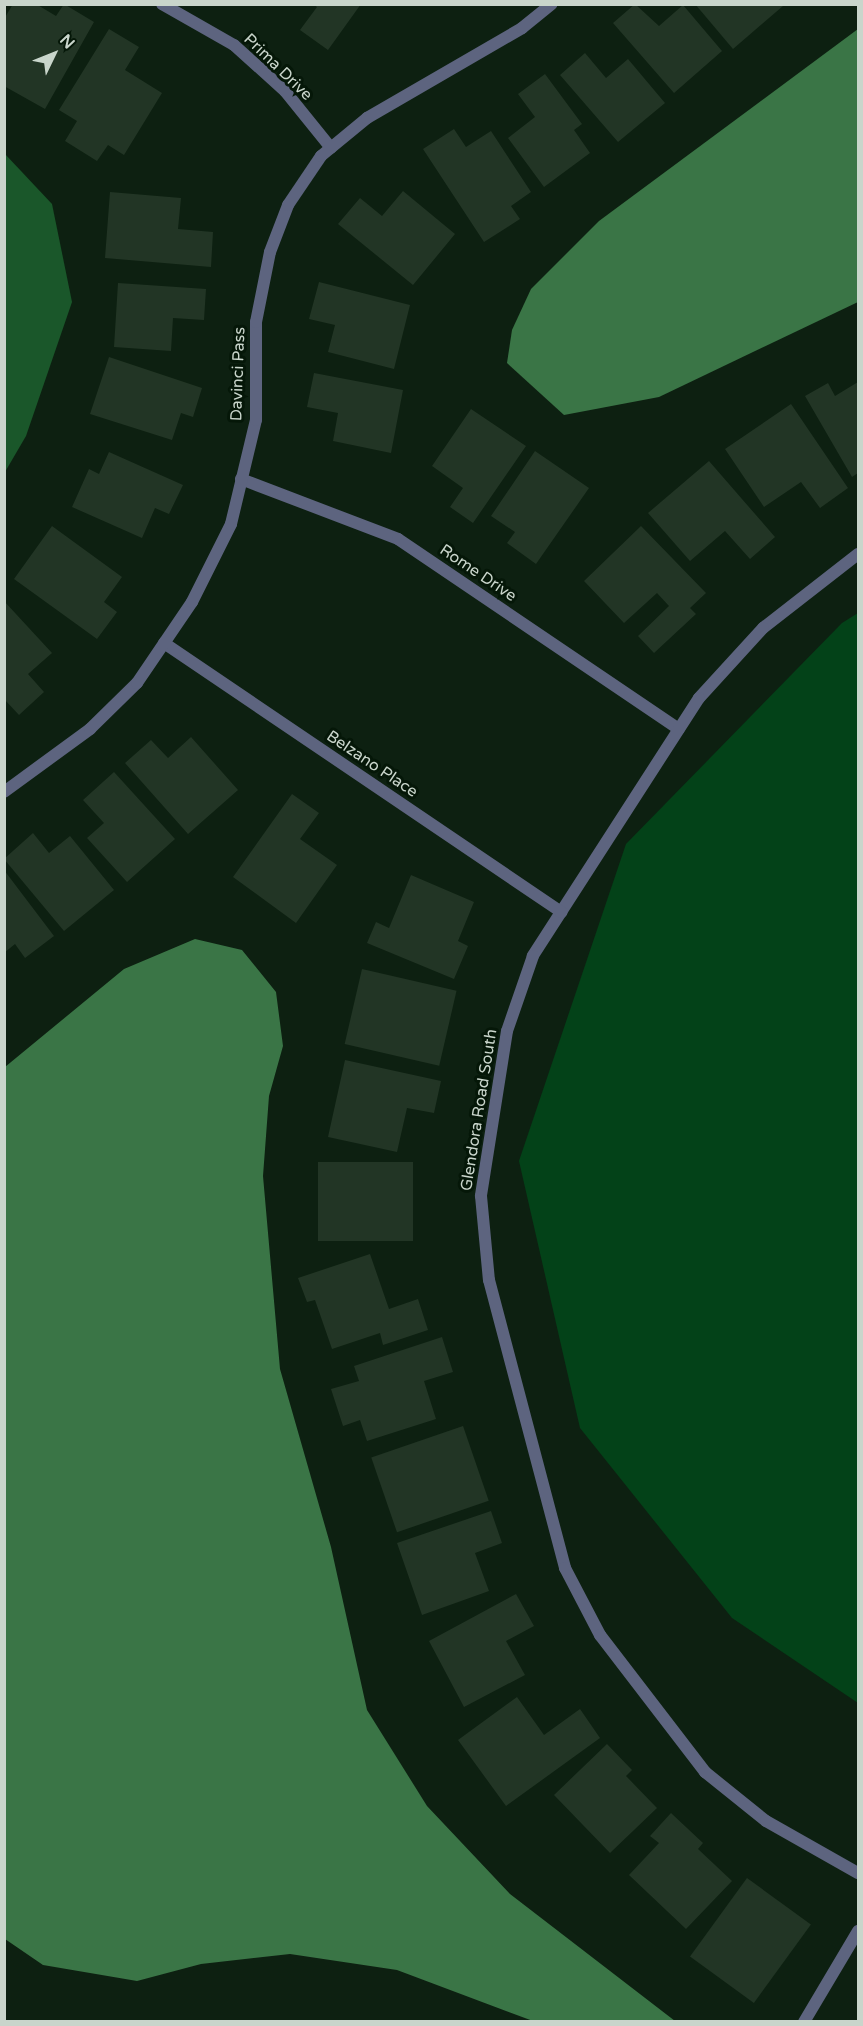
<!DOCTYPE html>
<style>
body{margin:0}
#map{position:relative;width:863px;height:2026px;overflow:hidden;background:#0d2011;font-family:"Varela Round",sans-serif}
div>[style]{position:absolute}
.green>*{inset:0;background:#034218}
.forest>*{inset:0;background:#1a572a}
.water>*{inset:0;background:#3a7546}
.building>*{inset:0;background:#223525;transform-origin:0 0}
.street>*{height:12px;margin:-6px;padding:0 6px;transform-origin:6px;border-radius:6px;background:#5d647f}
span{translate:-50% -50%;white-space:nowrap;text-align:center;line-height:1.15;-webkit-text-stroke:6px #051708;paint-order:stroke}
.street-label{font-size:16px;color:#c9d5cb}
.frame{position:absolute;inset:0;border:6px solid #c9d5cb;pointer-events:none}
.north{position:absolute;left:24px;top:24px;width:60px;height:60px;-webkit-text-stroke:4px #051708;paint-order:stroke;rotate:47deg;font-size:16px;font-weight:700;line-height:24px;text-align:center;color:#c9d5cb}
.north::after{content:'';display:block;margin:auto;width:21px;height:27px;background:#c9d5cb;clip-path:polygon(50% 0,100% 100%,50% 72%,0 100%)}
</style>
<div id="map">
<div class="green">
<i style="clip-path:polygon(858px 613px,858px 1703px,732px 1618px,580px 1428px,519px 1161px,626px 844px,842px 623px)"></i>
</div>
<div class="forest">
<i style="clip-path:polygon(5px 154px,52px 204px,72px 302px,26px 436px,5px 472px)"></i>
</div>
<div class="water">
<i style="clip-path:polygon(858px 29px,858px 302px,659px 397px,564px 415px,507px 363px,512px 330px,531px 289px,599px 221px)"></i>
<i style="clip-path:polygon(195px 939px,242px 950px,276px 992px,283px 1046px,269px 1096px,263px 1176px,280px 1369px,331px 1547px,367px 1710px,427px 1806px,510px 1894px,675px 2021px,533px 2021px,397px 1970px,290px 1954px,201px 1964px,137px 1981px,43px 1965px,5px 1939px,5px 1067px,124px 969px)"></i>
</div>
<div class="building">
<i style="clip-path:polygon(13px 4px,36px 4px,56px 16px,64px 4px,94px 22px,45px 109px,4px 86px,4px 19px)"></i>
<i style="clip-path:polygon(313px 4px,361px 4px,328px 50px,300px 30px,317px 7px)"></i>
<i style="clip-path:polygon(635px 4px,659px 26px,683px 5px,722px 51px,674px 93px,613px 23px)"></i>
<i style="clip-path:polygon(695px 4px,781px 4px,783px 6px,733px 49px)"></i>
<i style="clip-path:polygon(109px 29px,139px 47px,125px 70px,162px 93px,124px 155px,108px 145px,97px 161px,65px 141px,77px 121px,59px 110px)"></i>
<i style="clip-path:polygon(585px 53px,606px 78px,628px 59px,665px 103px,618px 142px,560px 75px)"></i>
<i style="clip-path:polygon(545px 74px,582px 124px,574px 130px,590px 153px,544px 187px,508px 138px,535px 117px,518px 94px)"></i>
<i style="clip-path:polygon(454px 129px,466px 147px,491px 131px,531px 192px,511px 206px,520px 219px,484px 242px,423px 149px)"></i>
<i style="clip-path:polygon(403px 191px,455px 234px,413px 285px,338px 224px,360px 198px,382px 216px)"></i>
<i style="clip-path:polygon(110px 192px,181px 198px,178px 229px,213px 232px,211px 267px,105px 258px)"></i>
<i style="clip-path:polygon(319px 282px,410px 305px,394px 369px,328px 352px,335px 325px,309px 319px)"></i>
<i style="clip-path:polygon(118px 283px,206px 289px,204px 320px,173px 318px,171px 351px,114px 347px)"></i>
<i style="clip-path:polygon(109px 357px,202px 388px,193px 417px,181px 413px,172px 440px,90px 414px)"></i>
<i style="clip-path:polygon(314px 373px,403px 390px,391px 453px,333px 441px,338px 413px,307px 407px)"></i>
<i style="clip-path:polygon(858px 382px,858px 473px,852px 477px,805px 396px,828px 383px,835px 396px)"></i>
<i style="clip-path:polygon(791px 404px,848px 488px,820px 508px,801px 482px,764px 507px,725px 449px)"></i>
<i style="clip-path:polygon(471px 409px,526px 446px,473px 523px,450px 507px,463px 488px,432px 466px)"></i>
<i style="clip-path:polygon(535px 451px,589px 488px,536px 564px,507px 543px,515px 532px,491px 516px)"></i>
<i style="clip-path:polygon(109px 452px,183px 485px,169px 514px,155px 508px,142px 538px,72px 507px,89px 469px,99px 474px)"></i>
<i style="clip-path:polygon(709px 461px,775px 537px,750px 559px,725px 531px,690px 561px,648px 513px)"></i>
<i style="clip-path:polygon(52px 526px,122px 577px,104px 602px,117px 612px,97px 639px,14px 579px)"></i>
<i style="clip-path:polygon(641px 526px,706px 593px,690px 608px,696px 614px,654px 653px,638px 636px,669px 606px,657px 593px,624px 623px,584px 581px)"></i>
<i style="clip-path:polygon(4px 601px,52px 653px,28px 674px,44px 692px,19px 715px,4px 699px)"></i>
<i style="clip-path:polygon(191px 737px,238px 790px,188px 834px,125px 763px,151px 740px,168px 758px)"></i>
<i style="clip-path:polygon(114px 772px,175px 839px,127px 882px,87px 838px,104px 823px,83px 800px)"></i>
<i style="clip-path:polygon(292px 794px,319px 813px,300px 839px,337px 865px,296px 923px,233px 877px)"></i>
<i style="clip-path:polygon(33px 833px,49px 853px,70px 836px,114px 890px,64px 931px,4px 859px)"></i>
<i style="clip-path:polygon(4px 870px,54px 936px,25px 958px,15px 944px,4px 953px)"></i>
<i style="clip-path:polygon(411px 875px,474px 902px,458px 941px,468px 946px,454px 979px,367px 943px,376px 922px,389px 928px)"></i>
<i style="left:362px;top:969px;width:97px;height:77px;rotate:13deg"></i>
<i style="clip-path:polygon(345px 1060px,441px 1081px,434px 1113px,407px 1108px,397px 1152px,328px 1137px)"></i>
<i style="left:318px;top:1162px;width:95px;height:79px"></i>
<i style="clip-path:polygon(370px 1254px,389px 1309px,418px 1299px,428px 1330px,383px 1345px,380px 1333px,332px 1349px,315px 1300px,307px 1302px,298px 1278px)"></i>
<i style="clip-path:polygon(442px 1337px,453px 1372px,424px 1381px,436px 1419px,367px 1441px,360px 1420px,343px 1426px,331px 1389px,359px 1381px,354px 1366px)"></i>
<i style="left:463px;top:1426px;width:79px;height:97px;rotate:71deg"></i>
<i style="clip-path:polygon(491px 1511px,502px 1543px,475px 1553px,489px 1591px,422px 1615px,397px 1543px)"></i>
<i style="clip-path:polygon(516px 1594px,534px 1626px,506px 1641px,525px 1675px,464px 1707px,429px 1641px)"></i>
<i style="clip-path:polygon(517px 1697px,544px 1735px,580px 1709px,600px 1738px,506px 1806px,458px 1740px)"></i>
<i style="clip-path:polygon(607px 1744px,632px 1770px,626px 1776px,657px 1808px,610px 1853px,554px 1795px)"></i>
<i style="clip-path:polygon(671px 1813px,703px 1843px,698px 1849px,732px 1881px,686px 1929px,629px 1875px,659px 1843px,650px 1836px)"></i>
<i style="left:747px;top:1878px;width:79px;height:97px;rotate:36deg"></i>
</div>
<div class="street">
<i style="left:162px;top:4px;width:83px;rotate:29.7deg"></i>
<i style="left:234px;top:45px;width:69px;rotate:42deg"></i>
<i style="left:285px;top:91px;width:73px;rotate:51.1deg"></i>
<i style="left:241px;top:479px;width:168px;rotate:20.9deg"></i>
<i style="left:398px;top:539px;width:339px;rotate:34.1deg"></i>
<i style="left:858px;top:554px;width:120px;rotate:142.1deg"></i>
<i style="left:763px;top:628px;width:95px;rotate:132.4deg"></i>
<i style="left:699px;top:698px;width:307px;rotate:122.8deg"></i>
<i style="left:533px;top:956px;width:79px;rotate:109.1deg"></i>
<i style="left:507px;top:1031px;width:167px;rotate:99deg"></i>
<i style="left:481px;top:1196px;width:84px;rotate:84.6deg"></i>
<i style="left:489px;top:1280px;width:298px;rotate:75.2deg"></i>
<i style="left:565px;top:1568px;width:76px;rotate:62.4deg"></i>
<i style="left:600px;top:1635px;width:173px;rotate:52.5deg"></i>
<i style="left:705px;top:1772px;width:78px;rotate:38.8deg"></i>
<i style="left:766px;top:1821px;width:106px;rotate:29.5deg"></i>
<i style="left:164px;top:643px;width:480px;rotate:34.1deg"></i>
<i style="left:4px;top:792px;width:107px;rotate:-36.2deg"></i>
<i style="left:90px;top:729px;width:66px;rotate:-44.4deg"></i>
<i style="left:137px;top:683px;width:98px;rotate:-55.8deg"></i>
<i style="left:192px;top:602px;width:87px;rotate:-63.4deg"></i>
<i style="left:231px;top:524px;width:107px;rotate:-76.5deg"></i>
<i style="left:256px;top:420px;width:98px;rotate:-90deg"></i>
<i style="left:256px;top:322px;width:71px;rotate:-78.7deg"></i>
<i style="left:270px;top:252px;width:50px;rotate:-69deg"></i>
<i style="left:288px;top:205px;width:59px;rotate:-56deg"></i>
<i style="left:321px;top:156px;width:60px;rotate:-39.6deg"></i>
<i style="left:367px;top:118px;width:179px;rotate:-30.1deg"></i>
<i style="left:522px;top:28px;width:38px;rotate:-39deg"></i>
<i style="left:804px;top:2022px;width:106px;rotate:-59.3deg"></i>
</div>
<div class="street-label">
<span style="left:278px;top:67px;rotate:44deg">Prima Drive</span>
<span style="left:238px;top:374px;rotate:-88deg">Davinci Pass</span>
<span style="left:478px;top:573px;rotate:34deg">Rome Drive</span>
<span style="left:372px;top:764px;rotate:34deg">Belzano Place</span>
<span style="left:479px;top:1110px;rotate:-81deg">Glendora Road South</span>
</div>
<div class="frame"></div>
<div class="north">N</div>
</div>
